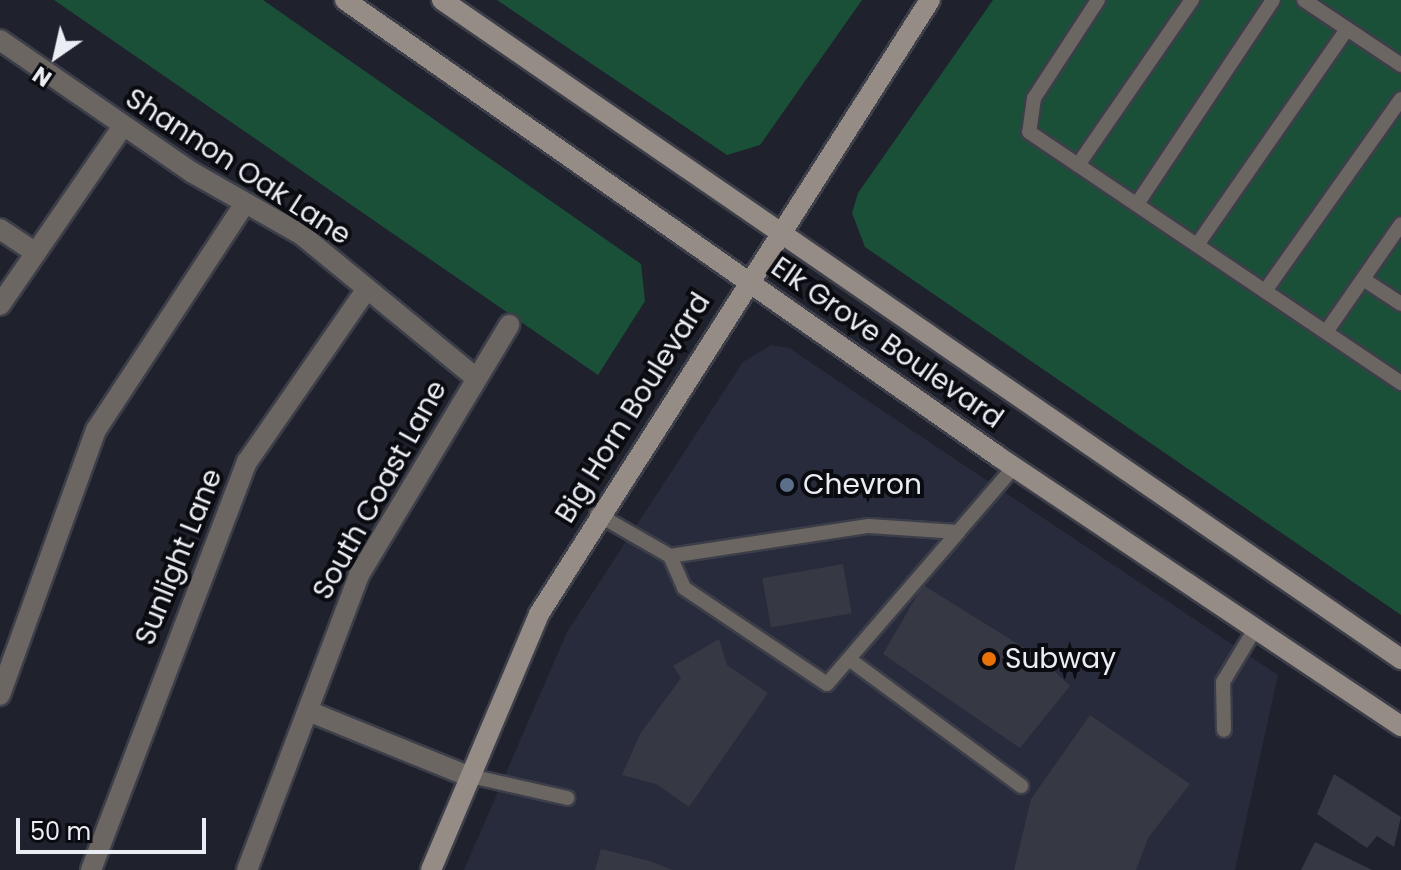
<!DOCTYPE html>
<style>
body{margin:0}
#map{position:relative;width:1401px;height:870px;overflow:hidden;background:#1f212d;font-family:Poppins,sans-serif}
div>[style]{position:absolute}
.built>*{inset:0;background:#272b3b}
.green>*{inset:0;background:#1b5038}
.building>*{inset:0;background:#363844;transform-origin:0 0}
.roads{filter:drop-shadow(2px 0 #3c3e49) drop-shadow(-2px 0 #3c3e49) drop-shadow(0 2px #3c3e49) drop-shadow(0 -2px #3c3e49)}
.service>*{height:14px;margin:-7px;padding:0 7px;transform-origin:7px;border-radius:7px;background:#6c6662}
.minor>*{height:20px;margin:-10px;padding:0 10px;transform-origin:10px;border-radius:10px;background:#6c6662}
.secondary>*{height:20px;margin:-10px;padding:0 10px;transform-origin:10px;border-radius:10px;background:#968c86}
.dots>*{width:22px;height:22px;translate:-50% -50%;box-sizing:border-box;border:4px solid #0a0b10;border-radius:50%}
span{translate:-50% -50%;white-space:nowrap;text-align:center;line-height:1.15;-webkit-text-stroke:8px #0a0b10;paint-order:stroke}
.street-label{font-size:28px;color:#ebedf5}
.poi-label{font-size:28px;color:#ebedf5}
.left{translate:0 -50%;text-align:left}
.north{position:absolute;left:16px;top:16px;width:80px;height:80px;-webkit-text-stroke:6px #0a0b10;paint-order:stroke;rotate:214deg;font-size:22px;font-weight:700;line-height:32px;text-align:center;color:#ebedf5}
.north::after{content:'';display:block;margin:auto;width:28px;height:36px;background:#ebedf5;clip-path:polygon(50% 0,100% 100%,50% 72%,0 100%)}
.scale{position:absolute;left:16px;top:818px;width:190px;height:36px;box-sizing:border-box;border:4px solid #ebedf5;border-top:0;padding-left:10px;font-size:24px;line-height:28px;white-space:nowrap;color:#ebedf5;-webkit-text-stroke:6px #0a0b10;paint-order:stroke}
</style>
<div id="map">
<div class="built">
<i style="clip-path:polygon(771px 345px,789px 348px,1278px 675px,1235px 870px,464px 870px,567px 632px,743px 362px)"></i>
</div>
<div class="green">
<i style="clip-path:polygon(54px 0,263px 0,641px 264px,645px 301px,598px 375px)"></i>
<i style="clip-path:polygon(497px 0,862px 0,760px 145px,727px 155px)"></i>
<i style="clip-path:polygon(993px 0,1401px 0,1401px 615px,865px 247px,852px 213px,858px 193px)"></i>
</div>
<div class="building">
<i style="left:843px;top:564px;width:50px;height:82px;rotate:80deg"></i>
<i style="clip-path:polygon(923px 585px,1042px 659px,1070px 686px,1020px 748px,883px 654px)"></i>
<i style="clip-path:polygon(719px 639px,727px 665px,768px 693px,689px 807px,656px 784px,622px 775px,640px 734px,681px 678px,673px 666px)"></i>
<i style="clip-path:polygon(1090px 715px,1190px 784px,1148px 838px,1136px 870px,1014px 870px,1031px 799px)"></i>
<i style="clip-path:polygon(1334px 774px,1401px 817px,1394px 847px,1377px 836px,1367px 848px,1317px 814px)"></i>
<i style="clip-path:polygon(1315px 842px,1372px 870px,1301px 870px)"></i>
<i style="clip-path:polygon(601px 849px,650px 861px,672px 870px,595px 870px)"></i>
</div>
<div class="roads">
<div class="service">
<i style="left:1098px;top:0;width:117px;rotate:123.1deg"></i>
<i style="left:1034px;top:98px;width:34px;rotate:98deg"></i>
<i style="left:1029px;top:132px;width:449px;rotate:34deg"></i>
<i style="left:1304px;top:0;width:117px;rotate:33.8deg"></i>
<i style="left:1078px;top:165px;width:201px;rotate:-55.4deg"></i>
<i style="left:1137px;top:204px;width:245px;rotate:-56.3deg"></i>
<i style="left:1197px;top:245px;width:263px;rotate:-55.2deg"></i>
<i style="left:1363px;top:279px;width:45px;rotate:33.3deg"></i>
<i style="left:1265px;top:291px;width:235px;rotate:-54.7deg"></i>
<i style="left:1326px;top:332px;width:131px;rotate:-55.2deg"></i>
<i style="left:597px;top:514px;width:84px;rotate:29.9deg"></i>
<i style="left:670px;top:556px;width:201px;rotate:-8.6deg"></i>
<i style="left:869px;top:526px;width:89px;rotate:3.9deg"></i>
<i style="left:958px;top:532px;width:86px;rotate:-49.3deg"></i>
<i style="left:670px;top:556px;width:35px;rotate:66deg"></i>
<i style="left:684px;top:588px;width:172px;rotate:33.9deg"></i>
<i style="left:827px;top:684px;width:201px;rotate:-49.2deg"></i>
<i style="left:853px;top:662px;width:209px;rotate:36.4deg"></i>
<i style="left:1224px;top:730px;width:48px;rotate:-91.2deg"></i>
<i style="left:1223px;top:682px;width:62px;rotate:-58.9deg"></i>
<i style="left:466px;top:775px;width:104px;rotate:12.8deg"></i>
</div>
<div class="minor">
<i style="left:0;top:40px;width:234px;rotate:34.6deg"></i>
<i style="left:193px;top:173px;width:125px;rotate:29.6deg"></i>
<i style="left:302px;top:235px;width:225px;rotate:39.4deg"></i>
<i style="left:0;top:229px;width:43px;rotate:33.7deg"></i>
<i style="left:0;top:305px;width:217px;rotate:-55.5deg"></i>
<i style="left:0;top:695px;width:282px;rotate:-70.1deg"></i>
<i style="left:96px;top:430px;width:269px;rotate:-56.7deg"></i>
<i style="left:308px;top:711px;width:170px;rotate:22.1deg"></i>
<i style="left:91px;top:870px;width:437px;rotate:-69.1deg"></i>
<i style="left:247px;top:462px;width:209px;rotate:-55.3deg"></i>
<i style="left:247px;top:870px;width:316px;rotate:-69.2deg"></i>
<i style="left:359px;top:575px;width:292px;rotate:-59deg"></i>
</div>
<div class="secondary">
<i style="left:345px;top:0;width:798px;rotate:34.94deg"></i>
<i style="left:999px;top:457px;width:484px;rotate:33.8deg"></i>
<i style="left:442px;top:0;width:1164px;rotate:34.5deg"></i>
<i style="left:431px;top:870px;width:278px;rotate:-67.1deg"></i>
<i style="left:539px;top:614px;width:728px;rotate:-57.51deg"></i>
</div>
</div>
<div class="dots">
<i style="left:787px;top:485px;background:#5c6f8a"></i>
<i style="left:989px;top:659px;background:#e8710a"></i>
</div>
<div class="street-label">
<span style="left:238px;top:167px;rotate:33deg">Shannon Oak Lane</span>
<span style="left:887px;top:343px;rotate:35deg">Elk Grove Boulevard</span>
<span style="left:633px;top:408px;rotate:-58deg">Big Horn Boulevard</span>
<span style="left:380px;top:490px;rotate:-61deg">South Coast Lane</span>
<span style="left:179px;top:557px;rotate:-68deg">Sunlight Lane</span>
</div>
<div class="poi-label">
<span class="left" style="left:803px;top:485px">Chevron</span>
<span class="left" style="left:1005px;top:659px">Subway</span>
</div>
<div class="north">N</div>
<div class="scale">50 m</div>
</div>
